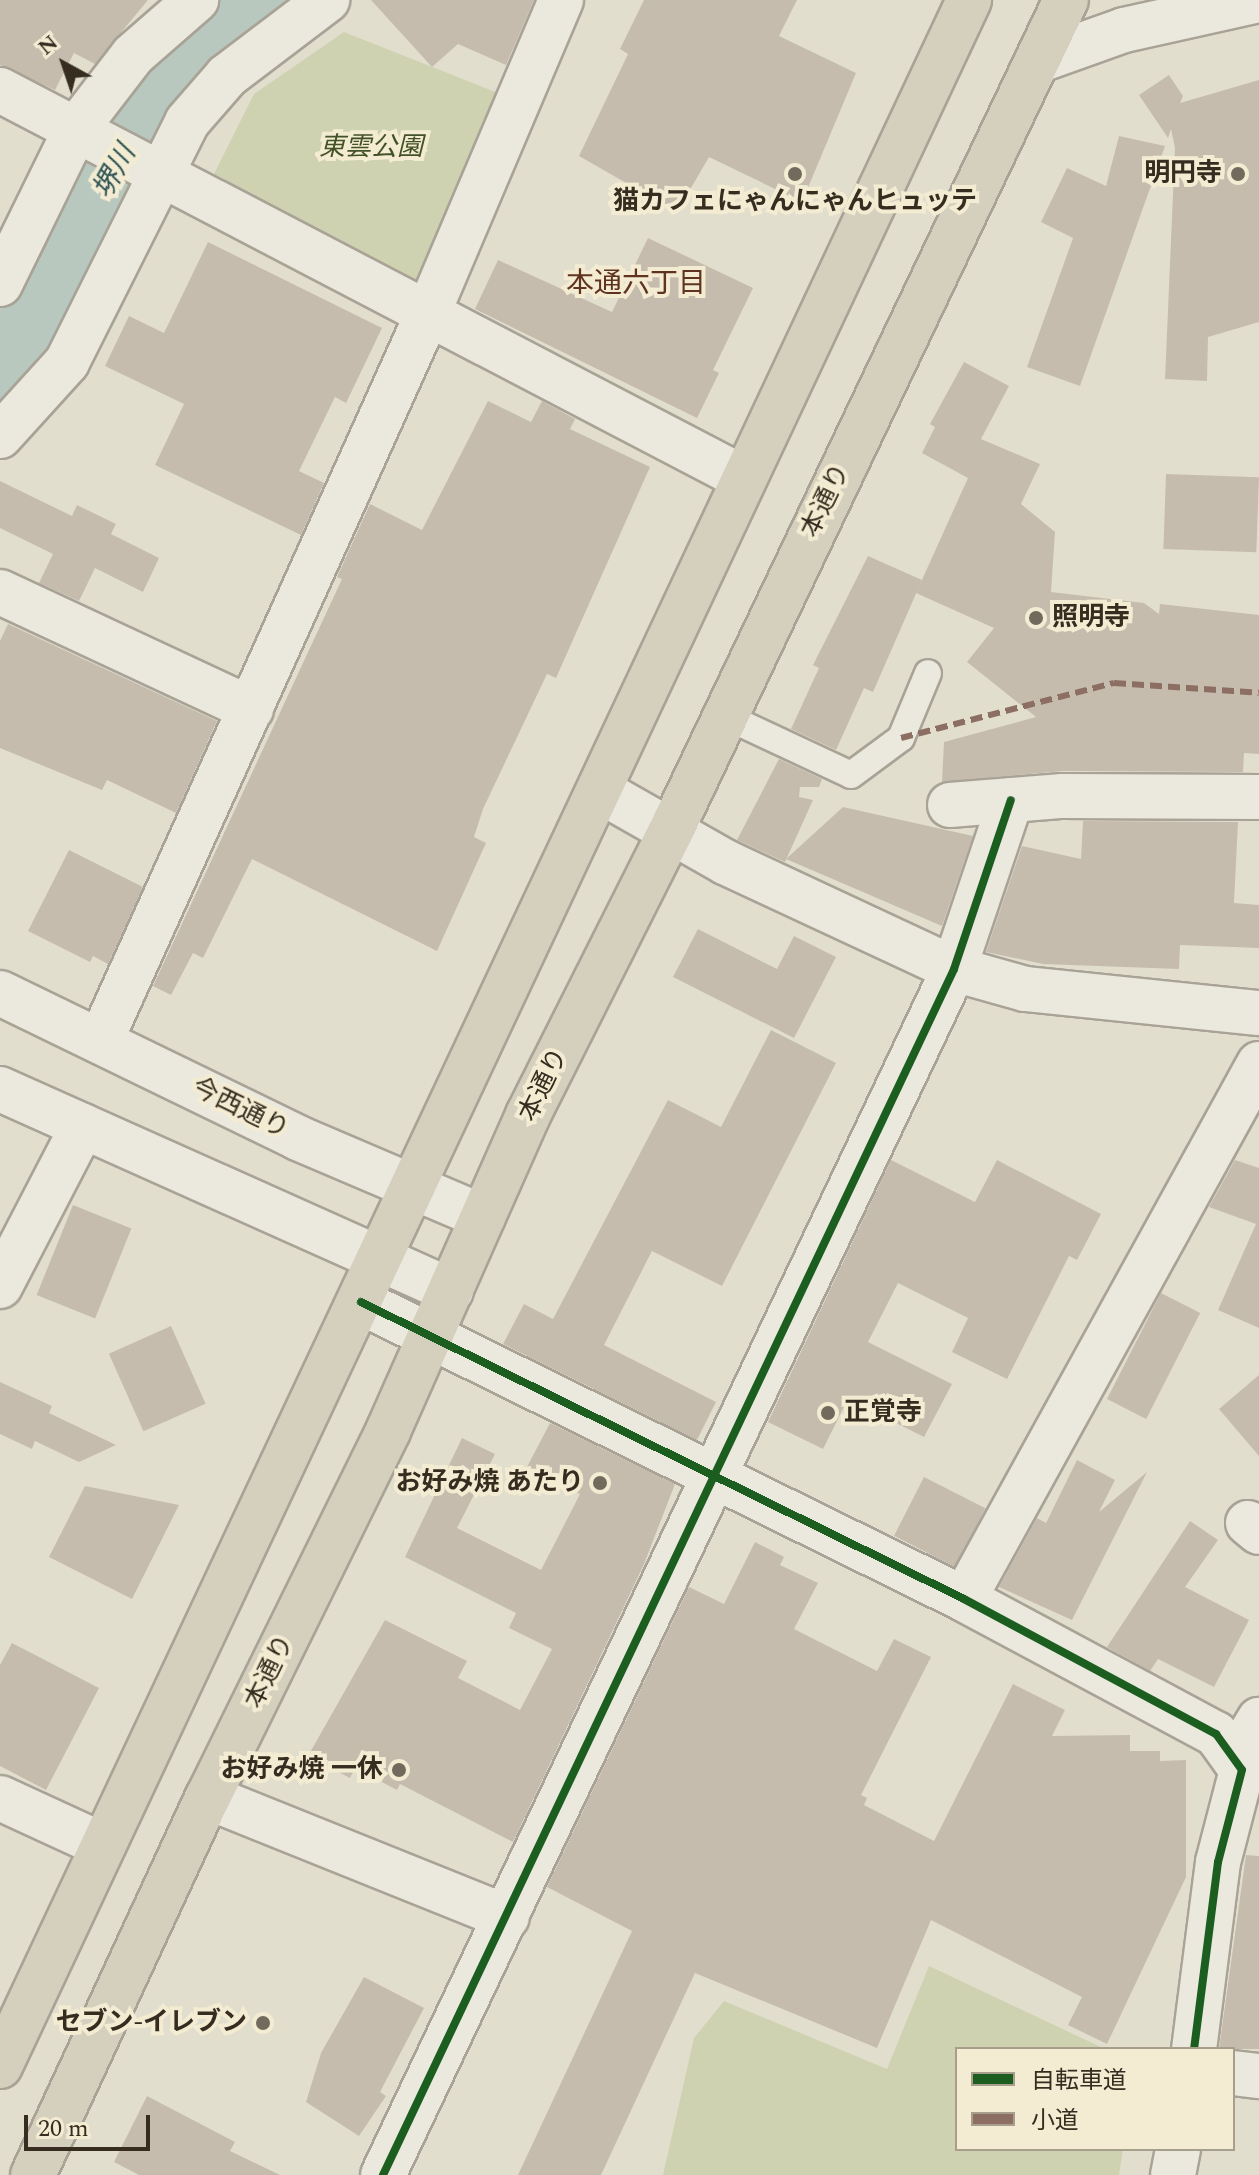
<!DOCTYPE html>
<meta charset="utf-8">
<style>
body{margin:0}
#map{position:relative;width:1259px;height:2175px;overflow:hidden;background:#e2decd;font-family:Spectral,"Noto Sans JP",serif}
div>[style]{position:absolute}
.green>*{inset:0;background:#cfd2b0}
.river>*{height:76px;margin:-38px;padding:0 38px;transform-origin:38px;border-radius:38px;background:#b8c8bf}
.building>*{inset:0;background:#c6bcae;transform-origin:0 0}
.roads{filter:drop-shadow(2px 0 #a8a396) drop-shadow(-2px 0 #a8a396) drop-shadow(0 2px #a8a396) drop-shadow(0 -2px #a8a396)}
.lane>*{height:26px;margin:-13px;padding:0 13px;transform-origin:13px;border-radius:13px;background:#ebe8de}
.street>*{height:44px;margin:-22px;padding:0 22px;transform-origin:22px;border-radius:22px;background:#ebe8de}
.secondary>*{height:44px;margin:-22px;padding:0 22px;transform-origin:22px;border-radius:22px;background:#ebe8de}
.highway>*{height:44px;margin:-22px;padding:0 22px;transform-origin:22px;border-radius:22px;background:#d5cfbe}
.quiet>*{height:6px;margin-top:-3px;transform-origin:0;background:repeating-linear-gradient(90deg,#8d6e63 0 12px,transparent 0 18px)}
.cycleway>*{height:8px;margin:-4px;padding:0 4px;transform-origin:4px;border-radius:4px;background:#1b5e20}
.dots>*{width:22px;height:22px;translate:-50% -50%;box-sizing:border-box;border:4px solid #f3ecd3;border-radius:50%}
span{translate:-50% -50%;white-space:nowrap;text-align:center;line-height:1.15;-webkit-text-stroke:8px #f3ecd3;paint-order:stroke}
.park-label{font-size:26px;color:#435127;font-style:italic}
.poi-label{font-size:26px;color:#362c1f;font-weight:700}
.right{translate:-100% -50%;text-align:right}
.left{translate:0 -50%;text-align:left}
.street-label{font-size:26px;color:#362c1f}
.water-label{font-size:28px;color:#2f5455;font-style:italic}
.neighbourhood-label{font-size:28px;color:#603321}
.legend{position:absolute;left:955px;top:2047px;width:280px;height:104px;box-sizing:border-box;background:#f3ecd3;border:2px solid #a79f8b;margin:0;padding:10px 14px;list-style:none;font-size:24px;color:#362c1f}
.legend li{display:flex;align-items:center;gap:16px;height:40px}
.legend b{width:40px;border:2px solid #a79f8b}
.north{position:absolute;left:24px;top:24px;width:80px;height:80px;-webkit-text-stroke:6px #f3ecd3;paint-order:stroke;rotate:320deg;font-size:22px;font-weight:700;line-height:32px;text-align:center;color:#362c1f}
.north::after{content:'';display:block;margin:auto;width:28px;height:36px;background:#362c1f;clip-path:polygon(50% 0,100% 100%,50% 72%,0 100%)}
.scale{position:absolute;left:24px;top:2115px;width:126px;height:36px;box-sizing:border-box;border:4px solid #362c1f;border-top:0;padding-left:10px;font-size:24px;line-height:28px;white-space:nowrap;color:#362c1f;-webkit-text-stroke:6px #f3ecd3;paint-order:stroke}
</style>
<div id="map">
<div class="green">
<i style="clip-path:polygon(344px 32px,503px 95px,419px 284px,214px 174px,254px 94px)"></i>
<i style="clip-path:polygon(929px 1966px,1105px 2049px,957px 2049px,957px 2149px,1123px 2149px,1119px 2175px,663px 2175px,694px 2038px,724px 2001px,887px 2069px)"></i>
</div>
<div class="river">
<i style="left:0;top:368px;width:84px;rotate:-53.7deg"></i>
<i style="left:50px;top:300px;width:114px;rotate:-63.9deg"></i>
<i style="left:100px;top:198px;width:150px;rotate:-60deg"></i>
<i style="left:175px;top:68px;width:108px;rotate:-39deg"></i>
</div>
<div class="building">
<i style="clip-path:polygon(0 0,148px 0,95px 64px,74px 53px,55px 90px,0 65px)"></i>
<i style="clip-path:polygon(371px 0,534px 0,506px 65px,458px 44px,432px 67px)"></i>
<i style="clip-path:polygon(644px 0,797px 0,779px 36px,856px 73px,802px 202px,709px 157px,677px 212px,579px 156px,628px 54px,620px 49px)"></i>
<i style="clip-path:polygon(1169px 75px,1183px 96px,1180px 103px,1259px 80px,1259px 322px,1208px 337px,1207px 381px,1165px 379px,1175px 148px,1171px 129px,1168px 138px,1139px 95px)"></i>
<i style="clip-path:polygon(1119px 136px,1165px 146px,1080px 386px,1027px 367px,1073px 238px,1041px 222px,1067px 168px,1106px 186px)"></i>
<i style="clip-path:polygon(648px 238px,753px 288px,713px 370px,719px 373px,697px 418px,475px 309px,498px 260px,612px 312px)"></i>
<i style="clip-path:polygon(208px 242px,382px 328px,346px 403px,335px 397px,299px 471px,324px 483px,301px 535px,155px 465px,184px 404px,105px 366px,129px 316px,164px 333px)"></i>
<i style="clip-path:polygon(964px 362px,1009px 386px,981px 439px,1040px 464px,1021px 504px,1055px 532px,1051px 592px,1144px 603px,1159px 614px,1160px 604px,1259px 615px,1259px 754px,1244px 753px,1243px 772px,1063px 771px,942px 782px,944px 742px,1036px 717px,967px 662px,994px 628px,916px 593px,968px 478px,922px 453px,935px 427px,930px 424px)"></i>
<i style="clip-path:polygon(488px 401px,531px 422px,542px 401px,575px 419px,570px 429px,650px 467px,556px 678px,547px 674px,483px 809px,474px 837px,486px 843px,437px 951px,252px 859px,203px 958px,193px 953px,171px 995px,153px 986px,342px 579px,337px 577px,370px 504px,422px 530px)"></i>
<i style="left:1166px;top:474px;width:93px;height:75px;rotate:2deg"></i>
<i style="clip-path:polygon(0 481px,72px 516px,77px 505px,116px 524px,111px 534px,159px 558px,143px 592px,95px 568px,79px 601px,39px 583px,53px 554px,0 528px)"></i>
<i style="clip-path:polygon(868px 556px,922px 580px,873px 692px,864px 688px,836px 750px,791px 729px,819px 668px,813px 665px)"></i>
<i style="clip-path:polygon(8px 624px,217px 721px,176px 813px,107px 780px,102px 790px,0 748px,0 641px)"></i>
<i style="clip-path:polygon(779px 759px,822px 779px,819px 787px,800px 787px,799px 797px,813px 800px,785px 862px,737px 840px)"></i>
<i style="clip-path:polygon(843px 807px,973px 836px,942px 926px,786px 859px)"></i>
<i style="clip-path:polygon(1083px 821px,1238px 822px,1234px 903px,1259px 905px,1259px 948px,1180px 945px,1179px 969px,1043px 964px,986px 952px,1022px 846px,1081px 859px)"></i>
<i style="clip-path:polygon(69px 850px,143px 887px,108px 964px,93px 956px,90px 962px,28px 931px)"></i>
<i style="clip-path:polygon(698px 929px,777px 969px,794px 936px,836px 957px,794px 1038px,673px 977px)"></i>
<i style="clip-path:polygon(771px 1030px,836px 1063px,722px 1286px,652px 1251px,604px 1345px,716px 1402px,697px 1440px,503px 1344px,524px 1304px,553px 1319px,668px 1100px,721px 1127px)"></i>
<i style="clip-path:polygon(891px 1160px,975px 1202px,997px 1160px,1101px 1214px,1077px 1260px,1069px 1256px,1007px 1379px,952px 1352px,968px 1318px,898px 1283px,868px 1342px,952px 1384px,924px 1437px,848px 1399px,823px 1449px,768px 1422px)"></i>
<i style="clip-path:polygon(1235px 1160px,1259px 1168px,1259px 1328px,1218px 1310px,1256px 1224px,1209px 1207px)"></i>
<i style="left:73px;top:1205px;width:63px;height:97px;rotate:22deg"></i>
<i style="left:1161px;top:1293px;width:44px;height:119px;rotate:27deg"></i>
<i style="left:171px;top:1326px;width:85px;height:68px;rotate:66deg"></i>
<i style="clip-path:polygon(1259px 1375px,1259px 1456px,1219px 1409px)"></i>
<i style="clip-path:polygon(0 1382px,52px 1406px,49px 1413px,116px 1445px,79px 1462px,35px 1441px,32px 1449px,0 1434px)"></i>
<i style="clip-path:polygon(550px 1423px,675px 1484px,644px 1564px,513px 1842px,400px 1784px,397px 1790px,355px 1768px,350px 1778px,308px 1756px,385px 1620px,467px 1661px,458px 1678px,520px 1710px,552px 1649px,509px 1628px,516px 1613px,405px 1557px,462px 1438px,495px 1454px,457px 1528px,541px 1570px,580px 1494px,527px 1467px)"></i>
<i style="clip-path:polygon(1077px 1460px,1115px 1480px,1099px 1512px,1147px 1472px,1072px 1620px,999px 1587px,1037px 1518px,1046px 1523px)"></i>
<i style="left:924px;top:1477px;width:69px;height:66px;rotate:27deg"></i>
<i style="clip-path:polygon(85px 1486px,179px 1505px,132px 1599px,49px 1557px)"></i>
<i style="clip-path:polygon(1190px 1521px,1218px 1540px,1185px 1587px,1249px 1620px,1214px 1687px,1158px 1659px,1150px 1671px,1107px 1647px)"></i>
<i style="clip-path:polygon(755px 1542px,784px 1557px,780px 1565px,818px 1583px,794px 1629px,877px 1671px,894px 1639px,931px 1657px,861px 1795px,867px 1798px,864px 1805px,934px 1841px,1013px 1684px,1065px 1710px,1052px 1736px,1130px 1735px,1130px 1751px,1160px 1751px,1160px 1761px,1186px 1760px,1186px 1877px,1107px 2044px,1068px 2025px,1082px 1997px,931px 1920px,877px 2048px,695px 1973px,601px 2175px,518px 2175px,632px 1931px,547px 1887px,689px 1587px,724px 1604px)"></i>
<i style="clip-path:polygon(12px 1643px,99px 1688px,46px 1790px,0 1766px,0 1665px)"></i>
<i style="clip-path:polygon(1246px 1855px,1259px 1856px,1259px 2049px,1219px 2049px)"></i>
<i style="clip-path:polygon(364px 1977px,424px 2008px,380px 2092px,386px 2096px,359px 2136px,306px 2102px,321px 2053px)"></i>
<i style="clip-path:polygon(147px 2096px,235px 2142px,230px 2151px,280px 2175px,139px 2175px,114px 2162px)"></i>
</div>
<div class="roads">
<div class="lane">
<i style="left:723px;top:715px;width:141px;rotate:25.1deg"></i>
<i style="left:851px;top:775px;width:62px;rotate:-36.5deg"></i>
<i style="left:901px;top:738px;width:70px;rotate:-67.4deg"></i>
</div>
<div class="street">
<i style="left:1037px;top:61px;width:92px;rotate:-19.6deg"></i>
<i style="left:1124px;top:30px;width:138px;rotate:-12.5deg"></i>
<i style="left:0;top:90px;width:838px;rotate:27.57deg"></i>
<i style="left:0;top:284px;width:173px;rotate:-63.9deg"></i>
<i style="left:76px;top:129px;width:93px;rotate:-52.4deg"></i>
<i style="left:133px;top:55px;width:84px;rotate:-41.1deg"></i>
<i style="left:0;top:436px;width:100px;rotate:-47.8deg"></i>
<i style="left:67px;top:362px;width:268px;rotate:-63.4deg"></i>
<i style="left:187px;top:122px;width:61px;rotate:-49deg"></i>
<i style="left:227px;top:76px;width:126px;rotate:-37.2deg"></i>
<i style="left:0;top:592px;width:277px;rotate:25deg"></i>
<i style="left:600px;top:791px;width:144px;rotate:29.6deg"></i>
<i style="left:725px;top:862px;width:253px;rotate:25deg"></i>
<i style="left:954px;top:969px;width:74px;rotate:15.7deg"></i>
<i style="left:1025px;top:989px;width:235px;rotate:5.9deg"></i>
<i style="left:950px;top:805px;width:113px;rotate:-4.6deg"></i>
<i style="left:1063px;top:796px;width:196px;rotate:0.3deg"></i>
<i style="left:101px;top:1040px;width:799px;rotate:-65.78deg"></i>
<i style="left:429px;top:311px;width:338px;rotate:-67deg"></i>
<i style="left:0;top:1286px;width:180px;rotate:-62.6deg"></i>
<i style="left:361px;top:1302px;width:672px;rotate:26.22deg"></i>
<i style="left:964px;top:1599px;width:286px;rotate:28.2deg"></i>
<i style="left:1216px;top:1734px;width:44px;rotate:54.2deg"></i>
<i style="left:1242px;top:1770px;width:95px;rotate:104.6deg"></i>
<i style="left:1218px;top:1862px;width:189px;rotate:97.3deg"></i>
<i style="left:1248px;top:1523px;width:14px;rotate:39deg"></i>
<i style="left:964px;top:1599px;width:611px;rotate:-61.13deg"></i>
<i style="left:1235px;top:1760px;width:47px;rotate:-59deg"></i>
<i style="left:208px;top:1797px;width:322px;rotate:21.9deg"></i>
<i style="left:0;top:1798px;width:112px;rotate:24.7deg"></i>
<i style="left:1233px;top:2073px;width:26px;rotate:7deg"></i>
<i style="left:383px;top:2175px;width:1334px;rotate:-64.66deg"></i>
<i style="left:954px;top:969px;width:178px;rotate:-71.4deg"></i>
<i style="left:1173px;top:2175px;width:26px;rotate:-79deg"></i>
</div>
<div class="secondary">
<i style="left:0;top:993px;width:331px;rotate:25.9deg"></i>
<i style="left:298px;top:1138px;width:201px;rotate:23.1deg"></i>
<i style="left:0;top:1089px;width:494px;rotate:24.1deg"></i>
</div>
<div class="highway">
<i style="left:0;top:2066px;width:2282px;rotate:-64.87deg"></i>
<i style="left:33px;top:2175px;width:417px;rotate:-65.2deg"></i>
<i style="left:208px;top:1797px;width:408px;rotate:-63.8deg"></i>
<i style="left:388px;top:1431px;width:346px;rotate:-66.1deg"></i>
<i style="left:528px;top:1115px;width:318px;rotate:-63.3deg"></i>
<i style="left:671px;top:831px;width:920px;rotate:-64.58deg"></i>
</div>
</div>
<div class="quiet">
<i style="left:901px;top:738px;width:220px;rotate:-14.5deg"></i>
<i style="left:1114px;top:683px;width:145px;rotate:3.9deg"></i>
</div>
<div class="cycleway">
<i style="left:361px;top:1302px;width:672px;rotate:26.22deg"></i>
<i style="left:964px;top:1599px;width:286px;rotate:28.2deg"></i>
<i style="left:1216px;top:1734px;width:44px;rotate:54.2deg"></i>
<i style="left:1242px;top:1770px;width:95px;rotate:104.6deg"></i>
<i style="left:1218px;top:1862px;width:189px;rotate:97.3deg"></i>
<i style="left:383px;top:2175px;width:1334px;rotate:-64.66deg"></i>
<i style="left:954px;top:969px;width:178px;rotate:-71.4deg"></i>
</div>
<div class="dots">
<i style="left:795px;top:174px;background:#726a5c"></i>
<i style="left:1238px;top:174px;background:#726a5c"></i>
<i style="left:1036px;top:618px;background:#726a5c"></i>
<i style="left:828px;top:1413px;background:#726a5c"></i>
<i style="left:600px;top:1483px;background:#726a5c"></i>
<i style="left:399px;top:1770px;background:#726a5c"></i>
<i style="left:263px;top:2023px;background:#726a5c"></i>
</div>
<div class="park-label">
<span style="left:371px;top:148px">東雲公園</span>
</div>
<div class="poi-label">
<span class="right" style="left:1222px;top:174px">明円寺</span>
<span style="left:795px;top:202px">猫カフェにゃんにゃんヒュッテ</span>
<span class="left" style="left:1052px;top:618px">照明寺</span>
<span class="left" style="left:844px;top:1413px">正覚寺</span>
<span class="right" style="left:584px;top:1483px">お好み焼 あたり</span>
<span class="right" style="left:383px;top:1770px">お好み焼 一休</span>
<span class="right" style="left:247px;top:2023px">セブン-イレブン</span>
</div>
<div class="street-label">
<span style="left:826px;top:501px;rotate:-64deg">本通り</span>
<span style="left:544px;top:1085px;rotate:-64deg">本通り</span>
<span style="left:240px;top:1109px;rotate:26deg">今西通り</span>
<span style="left:270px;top:1672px;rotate:-64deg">本通り</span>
</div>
<div class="water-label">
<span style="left:115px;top:172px;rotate:-61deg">堺川</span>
</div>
<div class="neighbourhood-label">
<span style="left:636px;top:284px">本通六丁目</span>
</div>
<ul class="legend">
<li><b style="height:10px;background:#1b5e20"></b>自転車道</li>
<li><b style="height:10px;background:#8d6e63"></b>小道</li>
</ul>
<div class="north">N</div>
<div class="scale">20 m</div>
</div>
